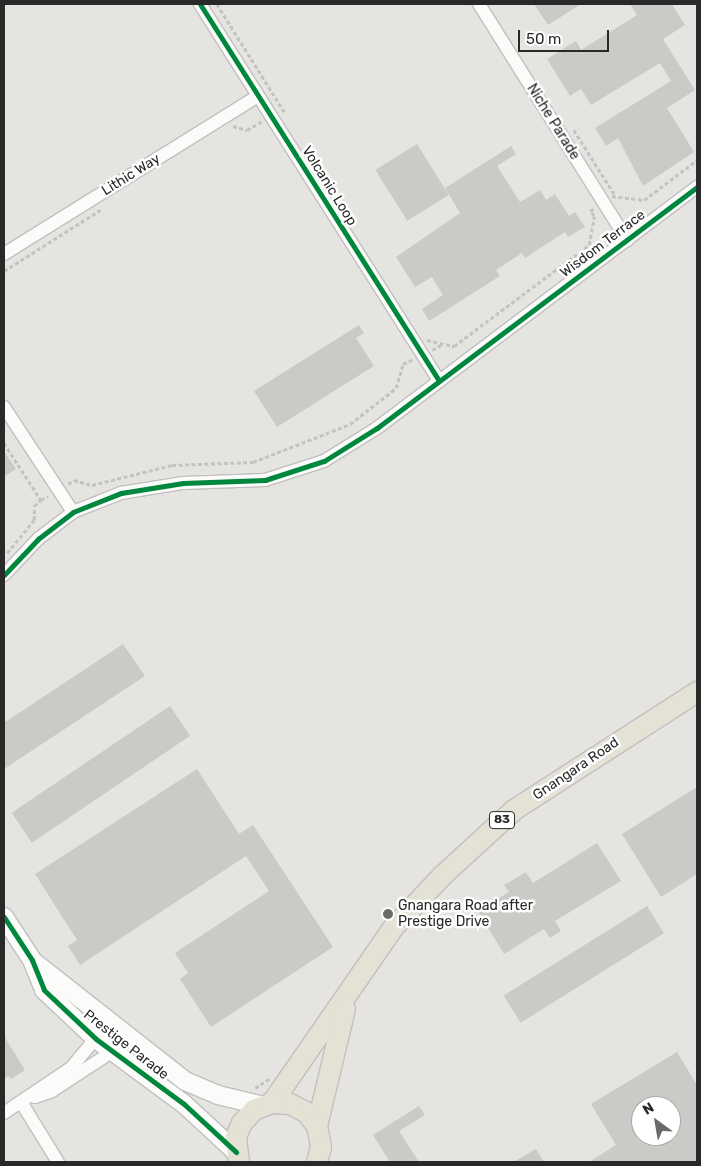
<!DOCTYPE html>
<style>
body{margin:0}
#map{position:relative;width:701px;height:1166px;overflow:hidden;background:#e6e4e0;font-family:Rubik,sans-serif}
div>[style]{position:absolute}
.building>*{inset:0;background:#cbcac7;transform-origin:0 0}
.path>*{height:2.5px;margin-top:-1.25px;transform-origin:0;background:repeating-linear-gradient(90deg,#c3c3c2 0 4px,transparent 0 6.5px)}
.roads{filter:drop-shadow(1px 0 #c1c0c0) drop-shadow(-1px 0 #c1c0c0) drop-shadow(0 1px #c1c0c0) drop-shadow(0 -1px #c1c0c0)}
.street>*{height:12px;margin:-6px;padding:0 6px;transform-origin:6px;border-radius:6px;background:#fbfbfa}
.secondary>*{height:18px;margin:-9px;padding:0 9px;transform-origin:9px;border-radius:9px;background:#fbfbfa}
.primary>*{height:20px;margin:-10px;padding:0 10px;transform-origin:10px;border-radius:10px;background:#e4e1d5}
.cycleway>*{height:5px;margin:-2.5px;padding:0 2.5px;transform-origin:2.5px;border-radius:2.5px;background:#00873e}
.dots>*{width:14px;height:14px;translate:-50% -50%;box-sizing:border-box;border:2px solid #fff;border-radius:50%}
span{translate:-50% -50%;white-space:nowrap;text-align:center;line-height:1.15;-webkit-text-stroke:5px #fff;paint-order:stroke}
.shield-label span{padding:1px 4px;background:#fff;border:1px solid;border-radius:4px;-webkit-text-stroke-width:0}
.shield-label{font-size:12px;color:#292929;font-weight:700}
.street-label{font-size:14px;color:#292929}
.poi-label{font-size:14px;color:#292929}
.left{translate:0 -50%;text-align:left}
.frame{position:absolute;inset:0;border:5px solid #292929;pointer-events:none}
.north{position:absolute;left:631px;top:1096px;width:50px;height:50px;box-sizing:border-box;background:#fff;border:1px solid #a9a9a9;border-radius:50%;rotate:328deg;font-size:14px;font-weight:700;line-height:20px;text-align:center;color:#292929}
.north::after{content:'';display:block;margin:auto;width:18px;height:22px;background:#6b6a69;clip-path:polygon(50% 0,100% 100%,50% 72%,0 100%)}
.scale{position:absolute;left:518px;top:30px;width:91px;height:22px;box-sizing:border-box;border:2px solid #292929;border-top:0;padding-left:6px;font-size:15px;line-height:18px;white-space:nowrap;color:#292929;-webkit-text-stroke:4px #fff;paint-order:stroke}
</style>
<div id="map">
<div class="building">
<i style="clip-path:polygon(534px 4px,581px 4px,548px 25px)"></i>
<i style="clip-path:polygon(630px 4px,672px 4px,685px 25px,663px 39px,695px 90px,667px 108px,694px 152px,643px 186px,618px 138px,606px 146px,595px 128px,671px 81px,660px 63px,591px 105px,581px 89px,570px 96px,547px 59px,576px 41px,581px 50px,637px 15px)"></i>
<i style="left:417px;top:144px;width:60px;height:49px;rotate:58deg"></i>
<i style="clip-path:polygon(511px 146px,516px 154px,497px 166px,520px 202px,540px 190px,546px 200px,555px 194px,569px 216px,575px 212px,585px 227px,568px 237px,565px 232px,525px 258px,522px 253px,496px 270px,500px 276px,429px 321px,422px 309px,443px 295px,432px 277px,415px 287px,396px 257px,460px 213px,445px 188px)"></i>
<i style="clip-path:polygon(359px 325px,364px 333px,356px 338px,374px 366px,277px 427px,254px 391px)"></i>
<i style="clip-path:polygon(4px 451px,16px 469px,4px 477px)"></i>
<i style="clip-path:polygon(123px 644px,145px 676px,4px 769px,4px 723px)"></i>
<i style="left:170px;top:706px;width:36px;height:191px;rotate:56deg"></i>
<i style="clip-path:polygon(197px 769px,239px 834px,253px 825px,333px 947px,211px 1027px,180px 979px,188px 973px,175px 953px,269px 891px,246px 856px,80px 965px,68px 946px,77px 940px,35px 874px)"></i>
<i style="clip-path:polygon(697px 787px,697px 874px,661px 897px,622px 834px)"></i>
<i style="clip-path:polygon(597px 843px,621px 881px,555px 921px,561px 931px,550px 938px,544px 929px,504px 954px,478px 911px,509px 892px,504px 885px,526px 872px,533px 883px)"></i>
<i style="left:647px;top:906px;width:32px;height:169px;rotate:58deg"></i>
<i style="clip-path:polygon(4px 1036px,25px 1070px,11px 1079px,8px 1076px,4px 1079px)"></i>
<i style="clip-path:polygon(evenodd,677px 1052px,697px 1085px,697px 1162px,589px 1162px,616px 1145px,591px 1104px,677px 1052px,641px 1106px,671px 1106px,671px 1136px,641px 1136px,641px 1106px)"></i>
<i style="clip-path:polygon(419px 1106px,425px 1115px,399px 1131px,419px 1162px,390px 1162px,373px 1135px)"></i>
<i style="clip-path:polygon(536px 1149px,544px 1162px,513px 1162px)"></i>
</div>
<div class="path">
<i style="left:217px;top:4px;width:128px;rotate:58deg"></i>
<i style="left:233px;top:126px;width:15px;rotate:16deg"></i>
<i style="left:247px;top:130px;width:17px;rotate:-31deg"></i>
<i style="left:574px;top:130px;width:77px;rotate:57.8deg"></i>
<i style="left:612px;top:196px;width:32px;rotate:7deg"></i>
<i style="left:644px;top:200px;width:66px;rotate:-37deg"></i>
<i style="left:4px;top:271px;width:114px;rotate:-32.4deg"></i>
<i style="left:427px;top:340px;width:28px;rotate:13deg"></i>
<i style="left:454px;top:346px;width:169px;rotate:-36.8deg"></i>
<i style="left:589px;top:245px;width:29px;rotate:-80deg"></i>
<i style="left:594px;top:216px;width:6px;rotate:-129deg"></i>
<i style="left:590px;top:211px;width:4px;rotate:-34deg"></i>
<i style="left:432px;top:350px;width:13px;rotate:-29deg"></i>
<i style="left:4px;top:443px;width:68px;rotate:57deg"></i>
<i style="left:41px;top:500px;width:8px;rotate:-30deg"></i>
<i style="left:68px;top:484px;width:7px;rotate:-34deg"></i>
<i style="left:74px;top:480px;width:19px;rotate:16deg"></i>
<i style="left:92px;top:485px;width:82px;rotate:-14deg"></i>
<i style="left:172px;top:465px;width:81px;rotate:-2.1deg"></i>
<i style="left:253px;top:462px;width:104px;rotate:-21.4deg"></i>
<i style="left:350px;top:424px;width:58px;rotate:-38deg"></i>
<i style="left:396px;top:388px;width:25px;rotate:-74deg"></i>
<i style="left:403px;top:364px;width:10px;rotate:-24deg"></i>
<i style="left:7px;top:553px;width:43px;rotate:-50.7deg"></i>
<i style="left:34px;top:520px;width:14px;rotate:-90deg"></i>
<i style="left:34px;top:506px;width:9px;rotate:-41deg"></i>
<i style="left:255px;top:1088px;width:17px;rotate:-33deg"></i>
</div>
<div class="roads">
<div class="street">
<i style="left:200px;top:4px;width:446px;rotate:57.6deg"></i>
<i style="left:479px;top:4px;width:279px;rotate:57.9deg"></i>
<i style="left:4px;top:254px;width:299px;rotate:-31.9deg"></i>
<i style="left:4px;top:407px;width:126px;rotate:56.7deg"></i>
<i style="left:4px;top:575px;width:50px;rotate:-46.6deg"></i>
<i style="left:38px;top:539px;width:44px;rotate:-37.6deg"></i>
<i style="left:73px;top:512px;width:52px;rotate:-21.6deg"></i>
<i style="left:121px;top:493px;width:63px;rotate:-9.2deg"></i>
<i style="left:183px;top:483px;width:82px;rotate:-2.1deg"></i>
<i style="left:265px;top:480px;width:62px;rotate:-17.9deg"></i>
<i style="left:324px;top:461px;width:62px;rotate:-31.9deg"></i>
<i style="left:377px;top:428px;width:401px;rotate:-37deg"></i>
<i style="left:35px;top:1097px;width:18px;rotate:-19deg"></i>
<i style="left:52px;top:1091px;width:62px;rotate:-33.2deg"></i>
<i style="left:104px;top:1057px;width:30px;rotate:-50deg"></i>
<i style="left:21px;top:1102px;width:70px;rotate:58.3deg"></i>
<i style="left:4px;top:1113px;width:81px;rotate:-33.9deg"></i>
<i style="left:71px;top:1068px;width:60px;rotate:-50.4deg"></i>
</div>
<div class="secondary">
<i style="left:4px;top:917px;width:51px;rotate:56.9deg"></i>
<i style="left:32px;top:960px;width:32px;rotate:68deg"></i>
<i style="left:44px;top:990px;width:71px;rotate:43.3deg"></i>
<i style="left:96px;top:1039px;width:109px;rotate:36.5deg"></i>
<i style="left:184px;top:1104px;width:71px;rotate:42.7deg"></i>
<i style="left:34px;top:962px;width:192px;rotate:38.2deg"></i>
<i style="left:185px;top:1081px;width:36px;rotate:23deg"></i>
<i style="left:218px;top:1095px;width:47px;rotate:13.4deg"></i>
</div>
<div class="primary">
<i style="left:272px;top:1103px;width:214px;rotate:-55.3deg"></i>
<i style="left:394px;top:927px;width:70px;rotate:-46.7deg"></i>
<i style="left:442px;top:876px;width:98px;rotate:-42.5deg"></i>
<i style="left:514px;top:810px;width:218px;rotate:-32.8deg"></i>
<i style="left:317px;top:1126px;width:120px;rotate:-76.5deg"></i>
<i style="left:239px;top:1162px;width:25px;rotate:-97deg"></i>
<i style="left:236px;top:1137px;width:15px;rotate:-67deg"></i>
<i style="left:242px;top:1123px;width:18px;rotate:-47deg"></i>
<i style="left:254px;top:1110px;width:19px;rotate:-21deg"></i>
<i style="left:272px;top:1103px;width:18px;rotate:3deg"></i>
<i style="left:290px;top:1104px;width:18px;rotate:27deg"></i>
<i style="left:306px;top:1112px;width:18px;rotate:52deg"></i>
<i style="left:317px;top:1126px;width:21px;rotate:79deg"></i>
<i style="left:321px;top:1147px;width:16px;rotate:105deg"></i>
</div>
</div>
<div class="cycleway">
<i style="left:200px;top:4px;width:446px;rotate:57.6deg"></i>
<i style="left:4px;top:575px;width:50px;rotate:-46.6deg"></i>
<i style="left:38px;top:539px;width:44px;rotate:-37.6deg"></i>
<i style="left:73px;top:512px;width:52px;rotate:-21.6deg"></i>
<i style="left:121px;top:493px;width:63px;rotate:-9.2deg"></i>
<i style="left:183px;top:483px;width:82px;rotate:-2.1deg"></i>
<i style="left:265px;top:480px;width:62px;rotate:-17.9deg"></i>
<i style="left:324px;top:461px;width:62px;rotate:-31.9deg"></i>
<i style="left:377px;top:428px;width:401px;rotate:-37deg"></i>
<i style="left:4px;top:917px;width:51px;rotate:56.9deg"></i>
<i style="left:32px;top:960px;width:32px;rotate:68deg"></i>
<i style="left:44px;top:990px;width:71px;rotate:43.3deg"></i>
<i style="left:96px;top:1039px;width:109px;rotate:36.5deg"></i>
<i style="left:184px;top:1104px;width:71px;rotate:42.7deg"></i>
</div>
<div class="dots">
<i style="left:388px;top:914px;background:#6b6a69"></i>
</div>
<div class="shield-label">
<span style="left:502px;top:820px">83</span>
</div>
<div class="street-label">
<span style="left:553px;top:122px;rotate:58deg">Niche Parade</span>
<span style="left:131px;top:175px;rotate:-32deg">Lithic Way</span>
<span style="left:329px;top:186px;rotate:58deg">Volcanic Loop</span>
<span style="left:603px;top:244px;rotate:-37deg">Wisdom Terrace</span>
<span style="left:576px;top:769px;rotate:-34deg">Gnangara Road</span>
<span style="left:126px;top:1045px;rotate:38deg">Prestige Parade</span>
</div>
<div class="poi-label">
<span class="left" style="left:398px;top:914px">Gnangara Road after<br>Prestige Drive</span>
</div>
<div class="frame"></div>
<div class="north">N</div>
<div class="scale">50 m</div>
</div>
